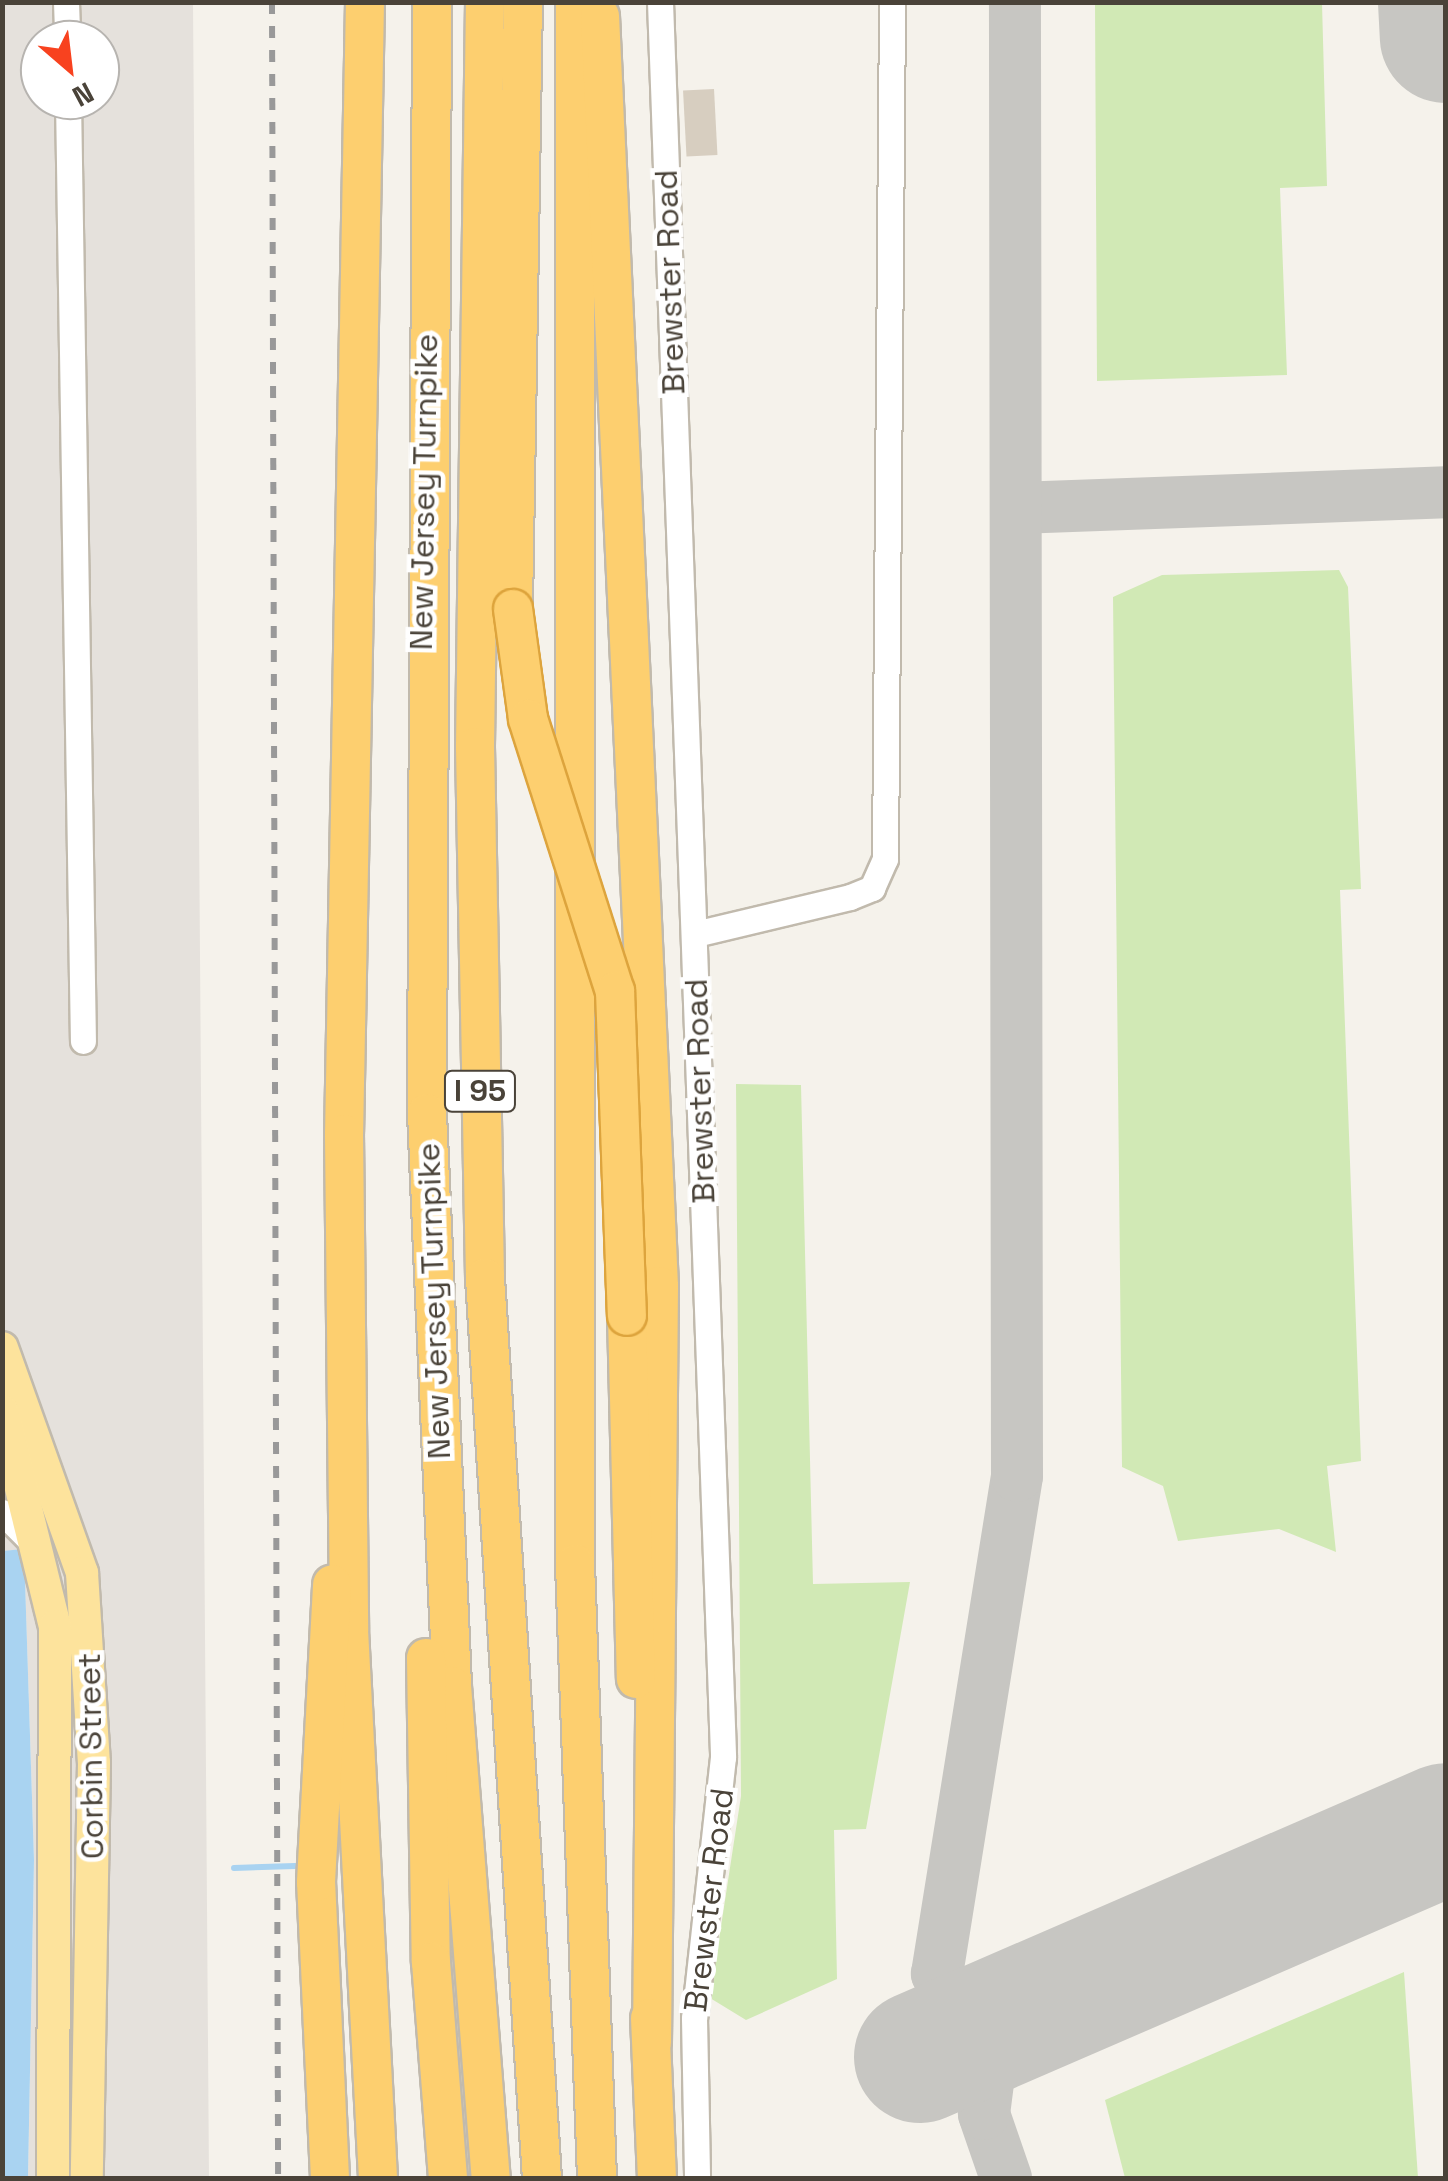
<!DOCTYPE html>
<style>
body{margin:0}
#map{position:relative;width:1448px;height:2181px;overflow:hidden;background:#f5f2eb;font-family:"Space Grotesk",sans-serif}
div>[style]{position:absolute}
.industrial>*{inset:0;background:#e5e1dc}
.green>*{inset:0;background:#d1e9b5}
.water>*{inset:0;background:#a9d3f1}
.stream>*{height:6px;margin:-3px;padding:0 3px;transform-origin:3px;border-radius:3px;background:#a9d3f1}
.taxiway>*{height:52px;margin:-26px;padding:0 26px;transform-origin:26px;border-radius:26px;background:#c7c6c2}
.runway>*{height:132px;margin:-66px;padding:0 66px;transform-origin:66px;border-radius:66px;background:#c7c6c2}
.building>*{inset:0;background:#d7cec0;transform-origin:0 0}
.roads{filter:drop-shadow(2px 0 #c1baad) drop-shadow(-2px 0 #c1baad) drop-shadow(0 2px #c1baad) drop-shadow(0 -2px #c1baad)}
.minor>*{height:25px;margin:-12.5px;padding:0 12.5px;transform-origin:12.5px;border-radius:12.5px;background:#fff}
.major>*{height:32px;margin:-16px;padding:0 16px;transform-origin:16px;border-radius:16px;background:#fde39c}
.highway>*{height:38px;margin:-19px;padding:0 19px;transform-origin:19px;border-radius:19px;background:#fdcf6f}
.rail>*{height:6px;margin-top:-3px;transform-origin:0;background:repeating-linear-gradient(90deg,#999 0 12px,transparent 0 24px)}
.bridges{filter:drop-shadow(2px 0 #dda43d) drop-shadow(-2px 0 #dda43d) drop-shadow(0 2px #dda43d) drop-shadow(0 -2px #dda43d)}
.highway-bridge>*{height:38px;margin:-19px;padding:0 19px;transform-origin:19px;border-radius:19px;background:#fdcf6f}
span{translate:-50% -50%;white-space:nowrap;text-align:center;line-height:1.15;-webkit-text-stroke:9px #fff;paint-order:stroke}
.shield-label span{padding:2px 8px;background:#fff;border:2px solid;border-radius:8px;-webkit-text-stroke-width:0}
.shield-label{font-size:30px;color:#4a4339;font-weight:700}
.street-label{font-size:32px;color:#4a4339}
.frame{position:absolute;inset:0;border:5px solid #4a4339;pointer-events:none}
.north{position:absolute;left:20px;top:20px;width:100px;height:100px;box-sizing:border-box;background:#fff;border:2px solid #b7b4b0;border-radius:50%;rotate:152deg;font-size:28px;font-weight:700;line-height:40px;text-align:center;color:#4a4339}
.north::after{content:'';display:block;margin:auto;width:35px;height:45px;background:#f8421f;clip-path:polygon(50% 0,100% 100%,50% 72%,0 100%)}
</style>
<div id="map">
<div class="industrial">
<i style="clip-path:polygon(evenodd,3px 3px,193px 3px,209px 2178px,28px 2178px,34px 1860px,24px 1550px,3px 1551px,3px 3px,40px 40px,100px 40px,100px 100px,40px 100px,40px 40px)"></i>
</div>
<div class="green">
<i style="clip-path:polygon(1095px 3px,1322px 3px,1327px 186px,1280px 188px,1287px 375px,1097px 381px)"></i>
<i style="clip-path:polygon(1339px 570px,1348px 587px,1361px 889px,1340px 890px,1361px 1461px,1327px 1466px,1336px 1552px,1279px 1529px,1178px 1541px,1163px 1486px,1122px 1467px,1113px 597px,1162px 575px)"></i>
<i style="clip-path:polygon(736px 1084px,801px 1085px,813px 1584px,910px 1582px,866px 1829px,834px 1830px,837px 1979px,746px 2020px,710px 1998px,741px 1796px)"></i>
<i style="clip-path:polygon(1404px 1972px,1418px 2178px,1125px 2178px,1105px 2100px)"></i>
</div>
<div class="water">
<i style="clip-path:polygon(24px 1549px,34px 1860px,28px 2178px,3px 2178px,2px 1551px)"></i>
</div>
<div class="stream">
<i style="left:234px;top:1868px;width:61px;rotate:-1.9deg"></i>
</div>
<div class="taxiway">
<i style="left:1017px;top:508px;width:429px;rotate:-2.1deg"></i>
<i style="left:999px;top:2023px;width:35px;rotate:-172deg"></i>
<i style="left:964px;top:2018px;width:52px;rotate:-121.5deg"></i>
<i style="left:937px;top:1974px;width:504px;rotate:-80.87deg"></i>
<i style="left:1017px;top:1476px;width:1474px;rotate:-90.08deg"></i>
<i style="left:1006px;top:2178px;width:68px;rotate:-109deg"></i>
<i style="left:984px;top:2114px;width:55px;rotate:-82.7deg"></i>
<i style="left:991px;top:2059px;width:46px;rotate:-52.1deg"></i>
<i style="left:1019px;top:2023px;width:63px;rotate:-29.4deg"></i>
</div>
<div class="runway">
<i style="left:1444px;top:2px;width:35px;rotate:87deg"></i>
<i style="left:920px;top:2057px;width:573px;rotate:-23.43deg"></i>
</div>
<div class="building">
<i style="left:714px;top:89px;width:66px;height:31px;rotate:87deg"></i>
</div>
<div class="roads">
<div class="minor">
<i style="left:66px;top:2px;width:38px;rotate:88deg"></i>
<i style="left:660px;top:2px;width:1756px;rotate:87.94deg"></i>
<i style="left:723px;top:1757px;width:263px;rotate:96.3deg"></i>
<i style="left:694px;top:2018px;width:160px;rotate:88.9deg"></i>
<i style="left:68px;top:100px;width:941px;rotate:89.09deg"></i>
<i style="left:695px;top:934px;width:159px;rotate:-13.4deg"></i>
<i style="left:850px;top:897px;width:24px;rotate:-22deg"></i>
<i style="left:872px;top:888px;width:32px;rotate:-66deg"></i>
<i style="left:885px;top:859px;width:857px;rotate:-89.53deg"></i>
<i style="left:2px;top:1512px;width:45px;rotate:45deg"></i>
</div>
<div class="major">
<i style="left:2px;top:1348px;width:239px;rotate:70.4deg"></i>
<i style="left:82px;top:1573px;width:190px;rotate:86.4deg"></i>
<i style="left:94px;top:1763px;width:415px;rotate:91deg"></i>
<i style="left:2px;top:1411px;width:221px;rotate:76.2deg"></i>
<i style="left:55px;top:1626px;width:552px;rotate:90.21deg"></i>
</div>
<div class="highway">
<i style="left:365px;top:2px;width:1132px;rotate:91.06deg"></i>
<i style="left:344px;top:1134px;width:496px;rotate:89.4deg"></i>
<i style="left:349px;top:1630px;width:549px;rotate:86.97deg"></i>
<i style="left:432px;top:2px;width:1111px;rotate:90.26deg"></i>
<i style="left:427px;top:1113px;width:574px;rotate:87.5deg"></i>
<i style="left:452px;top:1686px;width:494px;rotate:85.5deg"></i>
<i style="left:485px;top:2px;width:745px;rotate:90.77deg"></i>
<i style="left:475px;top:747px;width:531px;rotate:88.92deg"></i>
<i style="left:485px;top:1278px;width:902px;rotate:86.38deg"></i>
<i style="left:575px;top:2px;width:1562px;rotate:90deg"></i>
<i style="left:575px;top:1564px;width:614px;rotate:87.95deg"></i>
<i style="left:600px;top:16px;width:1271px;rotate:87.34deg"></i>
<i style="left:659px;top:1286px;width:756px;rotate:90.53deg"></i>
<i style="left:513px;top:609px;width:607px;rotate:-89.06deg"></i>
<i style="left:627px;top:1316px;width:363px;rotate:88.6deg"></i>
<i style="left:426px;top:1658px;width:304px;rotate:89.1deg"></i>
<i style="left:431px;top:1962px;width:217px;rotate:85.5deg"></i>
<i style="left:650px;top:2018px;width:160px;rotate:87.5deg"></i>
<i style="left:330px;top:2178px;width:296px;rotate:-92.7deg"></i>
<i style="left:316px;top:1882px;width:298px;rotate:-86.9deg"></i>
</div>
</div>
<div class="rail">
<i style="left:272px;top:2px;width:2176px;rotate:89.84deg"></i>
</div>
<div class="bridges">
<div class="highway-bridge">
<i style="left:513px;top:609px;width:111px;rotate:82.2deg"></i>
<i style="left:528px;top:719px;width:286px;rotate:72.3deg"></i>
<i style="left:615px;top:991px;width:325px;rotate:87.9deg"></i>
</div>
</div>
<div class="shield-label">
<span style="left:480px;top:1091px">I 95</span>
</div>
<div class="street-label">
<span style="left:670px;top:282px;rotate:-92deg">Brewster Road</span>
<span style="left:424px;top:492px;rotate:-89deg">New Jersey Turnpike</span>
<span style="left:700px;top:1091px;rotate:-92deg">Brewster Road</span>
<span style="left:434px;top:1301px;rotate:-92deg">New Jersey Turnpike</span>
<span style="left:91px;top:1756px;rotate:-91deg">Corbin Street</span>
<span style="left:709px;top:1900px;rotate:-83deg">Brewster Road</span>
</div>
<div class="frame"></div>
<div class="north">N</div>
</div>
